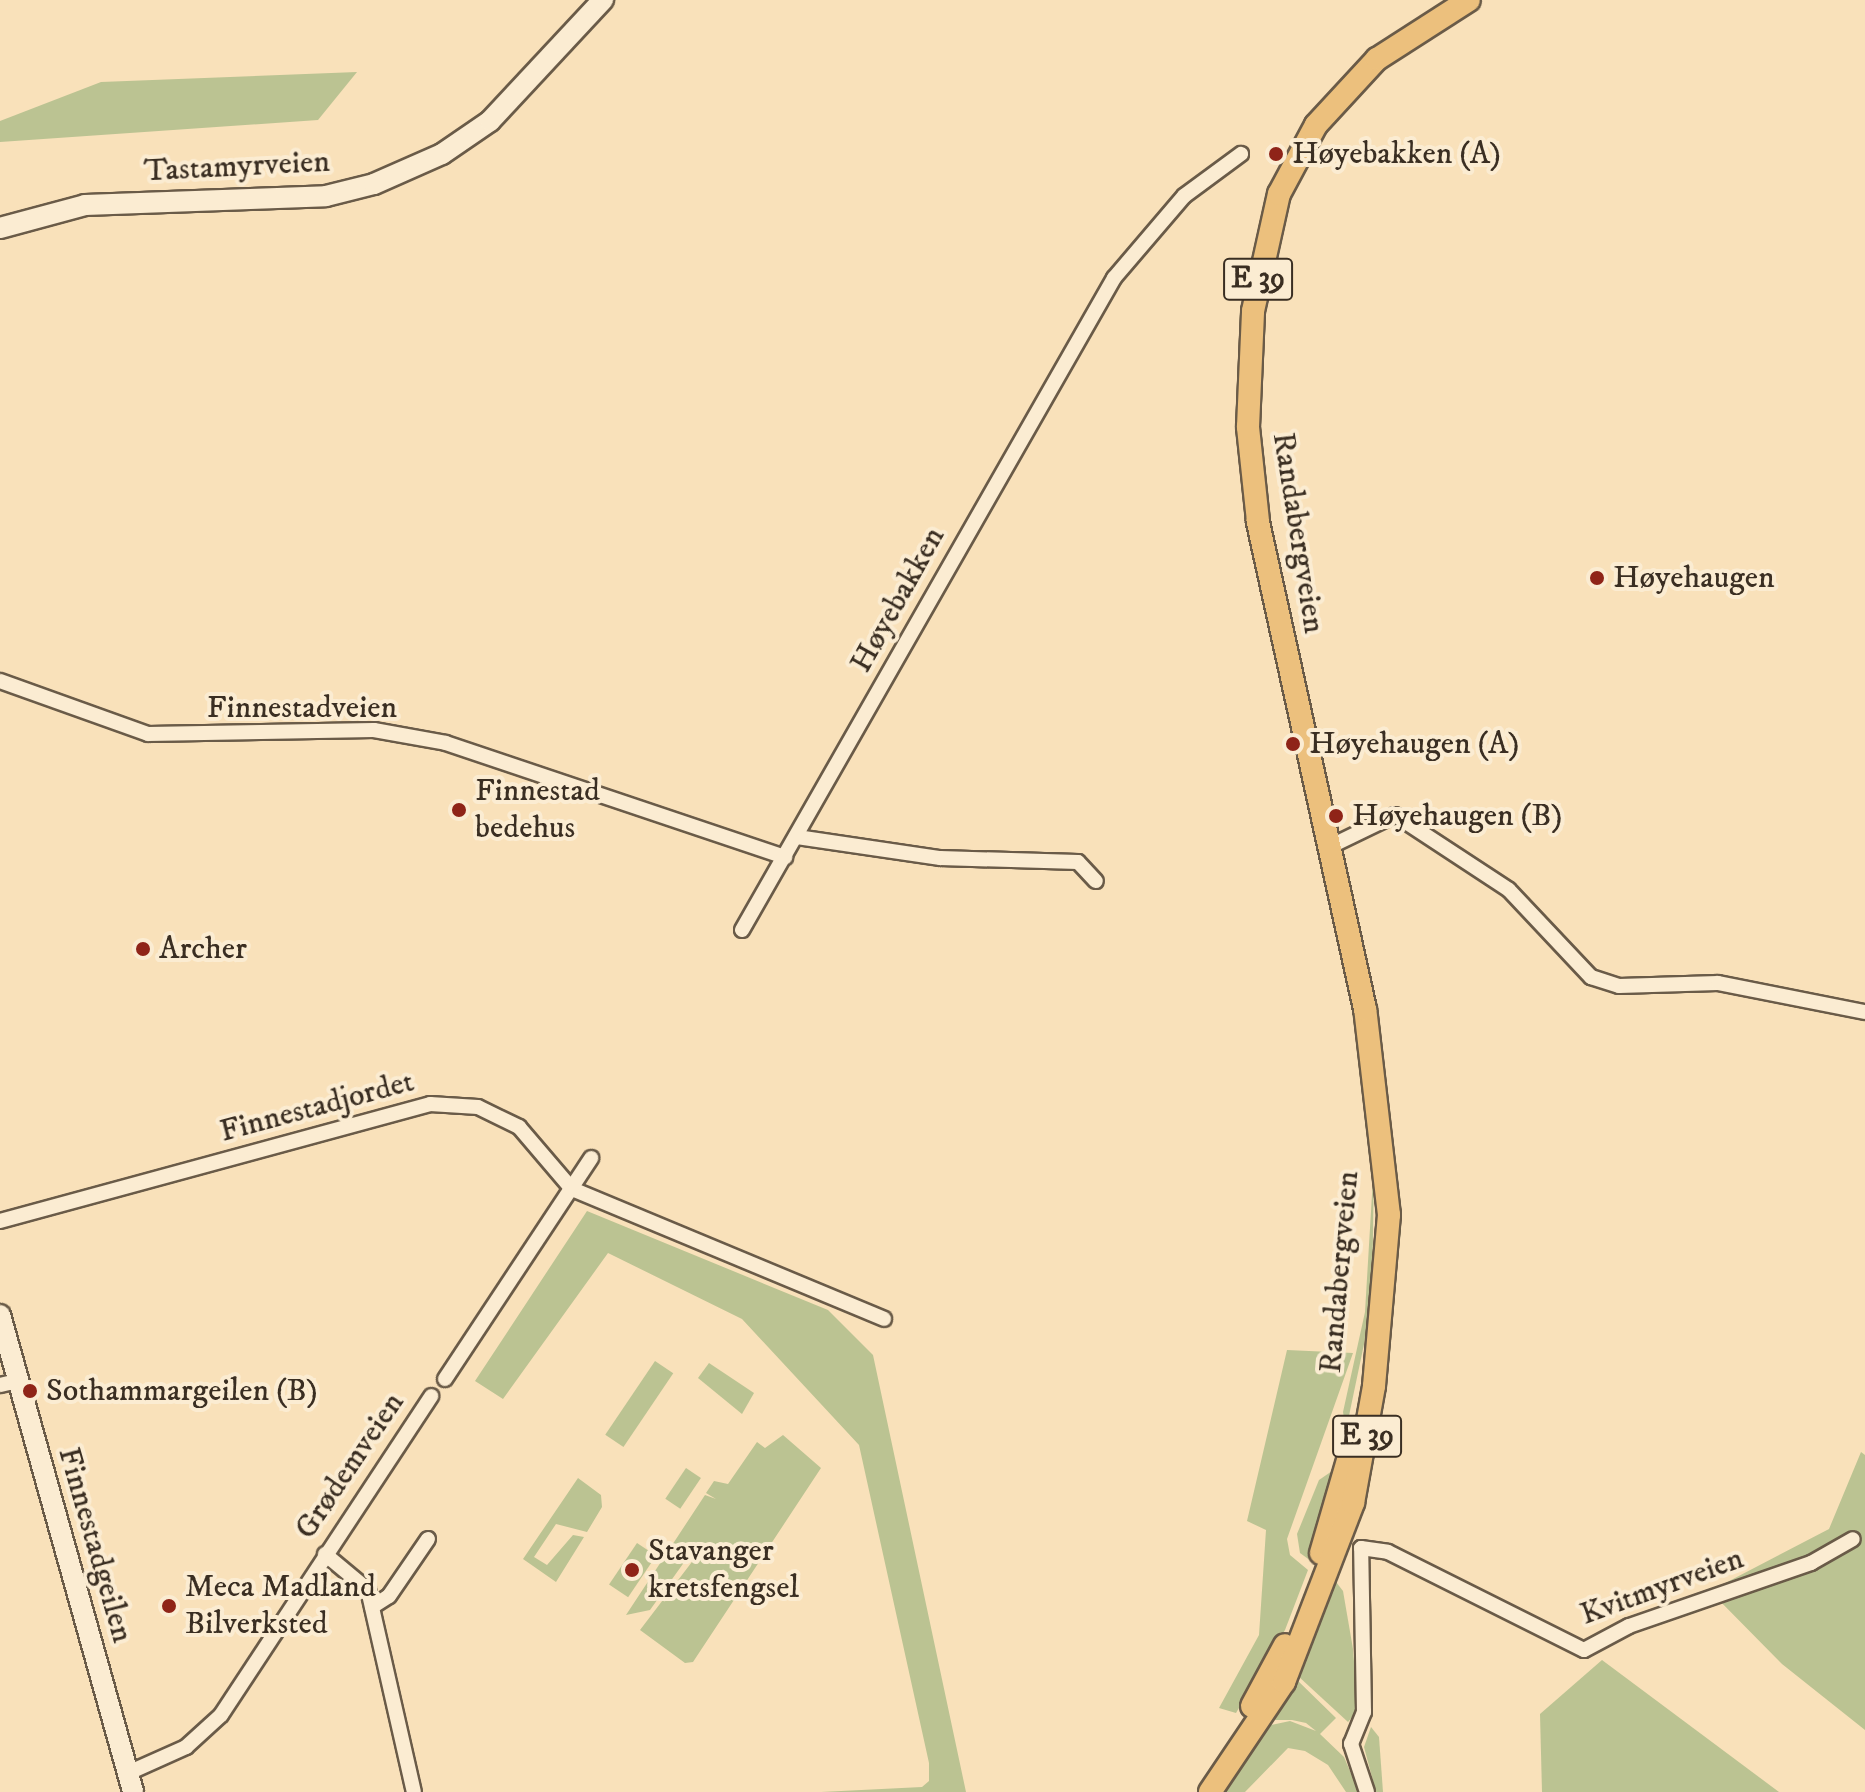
<!DOCTYPE html>
<meta charset="utf-8">
<style>
body{margin:0}
#map{position:relative;width:1865px;height:1792px;overflow:hidden;background:#f9e1ba;font-family:"IM FELL DW Pica",serif}
div>[style]{position:absolute}
.green>*{inset:0;background:#bbc392;transform-origin:0 0}
.roads{filter:drop-shadow(2px 0 #6a5b48) drop-shadow(-2px 0 #6a5b48) drop-shadow(0 2px #6a5b48) drop-shadow(0 -2px #6a5b48)}
.minor>*{height:14px;margin:-7px;padding:0 7px;transform-origin:7px;border-radius:7px;background:#fbecd2}
.secondary>*{height:20px;margin:-10px;padding:0 10px;transform-origin:10px;border-radius:10px;background:#fbecd2}
.trunk>*{height:22px;margin:-11px;padding:0 11px;transform-origin:11px;border-radius:11px;background:#ecc07d}
.dots>*{width:22px;height:22px;translate:-50% -50%;box-sizing:border-box;border:4px solid #fbecd2;border-radius:50%}
span{translate:-50% -50%;white-space:nowrap;text-align:center;line-height:1.15;-webkit-text-stroke:8px #fbecd2;paint-order:stroke}
.shield-label span{padding:2px 6px;background:#fbecd2;border:2px solid;border-radius:6px;-webkit-text-stroke-width:0}
.shield-label{font-size:30px;color:#3a2e22;font-weight:700}
.poi-label{font-size:32px;color:#3a2e22}
.left{translate:0 -50%;text-align:left}
.street-label{font-size:32px;color:#3a2e22}
</style>
<div id="map">
<div class="green">
<i style="clip-path:polygon(357px 72px,318px 120px,0 142px,0 121px,101px 82px)"></i>
<i style="clip-path:polygon(1374px 1161px,1372px 1306px,1346px 1430px,1343px 1412px,1365px 1312px)"></i>
<i style="clip-path:polygon(587px 1211px,828px 1310px,873px 1355px,966px 1792px,821px 1792px,922px 1787px,929px 1781px,929px 1763px,859px 1445px,742px 1319px,608px 1253px,503px 1399px,475px 1381px)"></i>
<i style="clip-path:polygon(1287px 1350px,1353px 1353px,1287px 1539px,1290px 1555px,1308px 1570px,1285px 1630px,1236px 1713px,1219px 1708px,1259px 1635px,1266px 1530px,1247px 1521px)"></i>
<i style="left:655px;top:1361px;width:22px;height:89px;rotate:34deg"></i>
<i style="clip-path:polygon(709px 1363px,754px 1393px,742px 1414px,698px 1378px)"></i>
<i style="clip-path:polygon(783px 1435px,821px 1468px,693px 1662px,685px 1663px,640px 1630px,701px 1550px,695px 1547px,650px 1610px,626px 1615px,705px 1495px,716px 1499px,706px 1493px,714px 1481px,728px 1484px,757px 1442px,765px 1448px)"></i>
<i style="clip-path:polygon(1861px 1452px,1865px 1455px,1865px 1730px,1782px 1664px,1710px 1591px,1829px 1529px)"></i>
<i style="left:686px;top:1468px;width:18px;height:37px;rotate:34deg"></i>
<i style="clip-path:polygon(1335px 1469px,1322px 1534px,1311px 1561px,1300px 1553px,1297px 1534px,1319px 1480px)"></i>
<i style="clip-path:polygon(578px 1478px,601px 1495px,602px 1507px,587px 1532px,556px 1524px,534px 1557px,547px 1565px,573px 1535px,584px 1537px,556px 1582px,523px 1559px)"></i>
<i style="left:637px;top:1543px;width:23px;height:50px;rotate:34deg"></i>
<i style="clip-path:polygon(1333px 1578px,1343px 1591px,1353px 1649px,1358px 1710px,1348px 1722px,1298px 1676px)"></i>
<i style="clip-path:polygon(1602px 1660px,1779px 1792px,1542px 1792px,1540px 1714px)"></i>
<i style="clip-path:polygon(1295px 1678px,1336px 1718px,1320px 1734px,1344px 1757px,1359px 1792px,1346px 1792px,1328px 1765px,1305px 1751px,1288px 1748px,1245px 1792px,1218px 1792px,1266px 1726px,1290px 1721px,1316px 1731px,1306px 1723px,1292px 1720px,1271px 1720px)"></i>
<i style="clip-path:polygon(1371px 1727px,1379px 1737px,1383px 1792px,1376px 1792px,1364px 1747px)"></i>
</div>
<div class="roads">
<div class="minor">
<i style="left:0;top:681px;width:157px;rotate:19.7deg"></i>
<i style="left:148px;top:734px;width:226px;rotate:-1deg"></i>
<i style="left:374px;top:730px;width:73px;rotate:10.2deg"></i>
<i style="left:446px;top:743px;width:358px;rotate:18.6deg"></i>
<i style="left:797px;top:837px;width:145px;rotate:8.4deg"></i>
<i style="left:940px;top:858px;width:138px;rotate:1.7deg"></i>
<i style="left:1078px;top:862px;width:26px;rotate:47deg"></i>
<i style="left:1329px;top:847px;width:73px;rotate:-25.9deg"></i>
<i style="left:1395px;top:815px;width:136px;rotate:33.3deg"></i>
<i style="left:1509px;top:890px;width:120px;rotate:46.7deg"></i>
<i style="left:1591px;top:977px;width:29px;rotate:18deg"></i>
<i style="left:1619px;top:986px;width:99px;rotate:-1.7deg"></i>
<i style="left:1718px;top:983px;width:150px;rotate:11.2deg"></i>
<i style="left:742px;top:930px;width:751px;rotate:-60.29deg"></i>
<i style="left:1114px;top:278px;width:108px;rotate:-49.5deg"></i>
<i style="left:1184px;top:196px;width:71px;rotate:-36.4deg"></i>
<i style="left:0;top:1221px;width:446px;rotate:-15.2deg"></i>
<i style="left:430px;top:1104px;width:48px;rotate:3.6deg"></i>
<i style="left:478px;top:1107px;width:46px;rotate:26deg"></i>
<i style="left:519px;top:1127px;width:82px;rotate:49.5deg"></i>
<i style="left:572px;top:1189px;width:338px;rotate:22.6deg"></i>
<i style="left:445px;top:1379px;width:265px;rotate:-56.5deg"></i>
<i style="left:0;top:1385px;width:18px;rotate:-13deg"></i>
<i style="left:325px;top:1554px;width:56px;rotate:39.9deg"></i>
<i style="left:368px;top:1590px;width:207px;rotate:77.2deg"></i>
<i style="left:372px;top:1607px;width:20px;rotate:-33deg"></i>
<i style="left:389px;top:1596px;width:69px;rotate:-55.6deg"></i>
<i style="left:128px;top:1773px;width:64px;rotate:-24.1deg"></i>
<i style="left:186px;top:1747px;width:47px;rotate:-42.4deg"></i>
<i style="left:221px;top:1715px;width:382px;rotate:-56.6deg"></i>
<i style="left:1367px;top:1792px;width:51px;rotate:-108.4deg"></i>
<i style="left:1351px;top:1744px;width:35px;rotate:-68deg"></i>
<i style="left:1364px;top:1712px;width:164px;rotate:-91deg"></i>
<i style="left:1361px;top:1548px;width:27px;rotate:8deg"></i>
<i style="left:1388px;top:1552px;width:219px;rotate:26.6deg"></i>
<i style="left:1584px;top:1650px;width:51px;rotate:-28.1deg"></i>
<i style="left:1629px;top:1626px;width:193px;rotate:-19.1deg"></i>
<i style="left:1811px;top:1563px;width:48px;rotate:-29.7deg"></i>
</div>
<div class="secondary">
<i style="left:0;top:228px;width:88px;rotate:-15.1deg"></i>
<i style="left:85px;top:205px;width:241px;rotate:-2.1deg"></i>
<i style="left:326px;top:196px;width:49px;rotate:-14deg"></i>
<i style="left:374px;top:184px;width:74px;rotate:-23.8deg"></i>
<i style="left:442px;top:154px;width:58px;rotate:-34.5deg"></i>
<i style="left:490px;top:121px;width:166px;rotate:-47deg"></i>
<i style="left:0;top:1315px;width:495px;rotate:74.4deg"></i>
</div>
<div class="trunk">
<i style="left:1321px;top:1553px;width:97px;rotate:-73.8deg"></i>
<i style="left:1252px;top:1706px;width:69px;rotate:-61.6deg"></i>
<i style="left:1210px;top:1792px;width:133px;rotate:-56.1deg"></i>
<i style="left:1284px;top:1682px;width:192px;rotate:-68.9deg"></i>
<i style="left:1353px;top:1503px;width:119px;rotate:-79.8deg"></i>
<i style="left:1374px;top:1386px;width:172px;rotate:-85deg"></i>
<i style="left:1389px;top:1215px;width:207px;rotate:-96.6deg"></i>
<i style="left:1365px;top:1009px;width:500px;rotate:-102.4deg"></i>
<i style="left:1258px;top:521px;width:95px;rotate:-96.1deg"></i>
<i style="left:1248px;top:427px;width:116px;rotate:-87.5deg"></i>
<i style="left:1253px;top:311px;width:120px;rotate:-77.5deg"></i>
<i style="left:1279px;top:194px;width:78px;rotate:-61.8deg"></i>
<i style="left:1316px;top:125px;width:90px;rotate:-47.3deg"></i>
<i style="left:1377px;top:59px;width:109px;rotate:-32.7deg"></i>
</div>
</div>
<div class="dots">
<i style="left:1276px;top:154px;background:#8f2418"></i>
<i style="left:1597px;top:578px;background:#8f2418"></i>
<i style="left:1293px;top:744px;background:#8f2418"></i>
<i style="left:459px;top:810px;background:#8f2418"></i>
<i style="left:1336px;top:816px;background:#8f2418"></i>
<i style="left:143px;top:949px;background:#8f2418"></i>
<i style="left:30px;top:1391px;background:#8f2418"></i>
<i style="left:632px;top:1570px;background:#8f2418"></i>
<i style="left:169px;top:1606px;background:#8f2418"></i>
</div>
<div class="shield-label">
<span style="left:1258px;top:279px">E 39</span>
<span style="left:1367px;top:1436px">E 39</span>
</div>
<div class="poi-label">
<span class="left" style="left:1292px;top:154px">Høyebakken (A)</span>
<span class="left" style="left:1613px;top:578px">Høyehaugen</span>
<span class="left" style="left:1309px;top:744px">Høyehaugen (A)</span>
<span class="left" style="left:475px;top:810px">Finnestad<br>bedehus</span>
<span class="left" style="left:1352px;top:816px">Høyehaugen (B)</span>
<span class="left" style="left:159px;top:949px">Archer</span>
<span class="left" style="left:46px;top:1391px">Sothammargeilen (B)</span>
<span class="left" style="left:648px;top:1570px">Stavanger<br>kretsfengsel</span>
<span class="left" style="left:185px;top:1606px">Meca Madland<br>Bilverksted</span>
</div>
<div class="street-label">
<span style="left:237px;top:167px;rotate:-3deg">Tastamyrveien</span>
<span style="left:1298px;top:533px;rotate:81deg">Randabergveien</span>
<span style="left:898px;top:600px;rotate:-61deg">Høyebakken</span>
<span style="left:302px;top:708px">Finnestadveien</span>
<span style="left:317px;top:1107px;rotate:-15deg">Finnestadjordet</span>
<span style="left:1340px;top:1272px;rotate:-85deg">Randabergveien</span>
<span style="left:350px;top:1466px;rotate:-56deg">Grødemveien</span>
<span style="left:95px;top:1545px;rotate:74deg">Finnestadgeilen</span>
<span style="left:1662px;top:1587px;rotate:-20deg">Kvitmyrveien</span>
</div>
</div>
